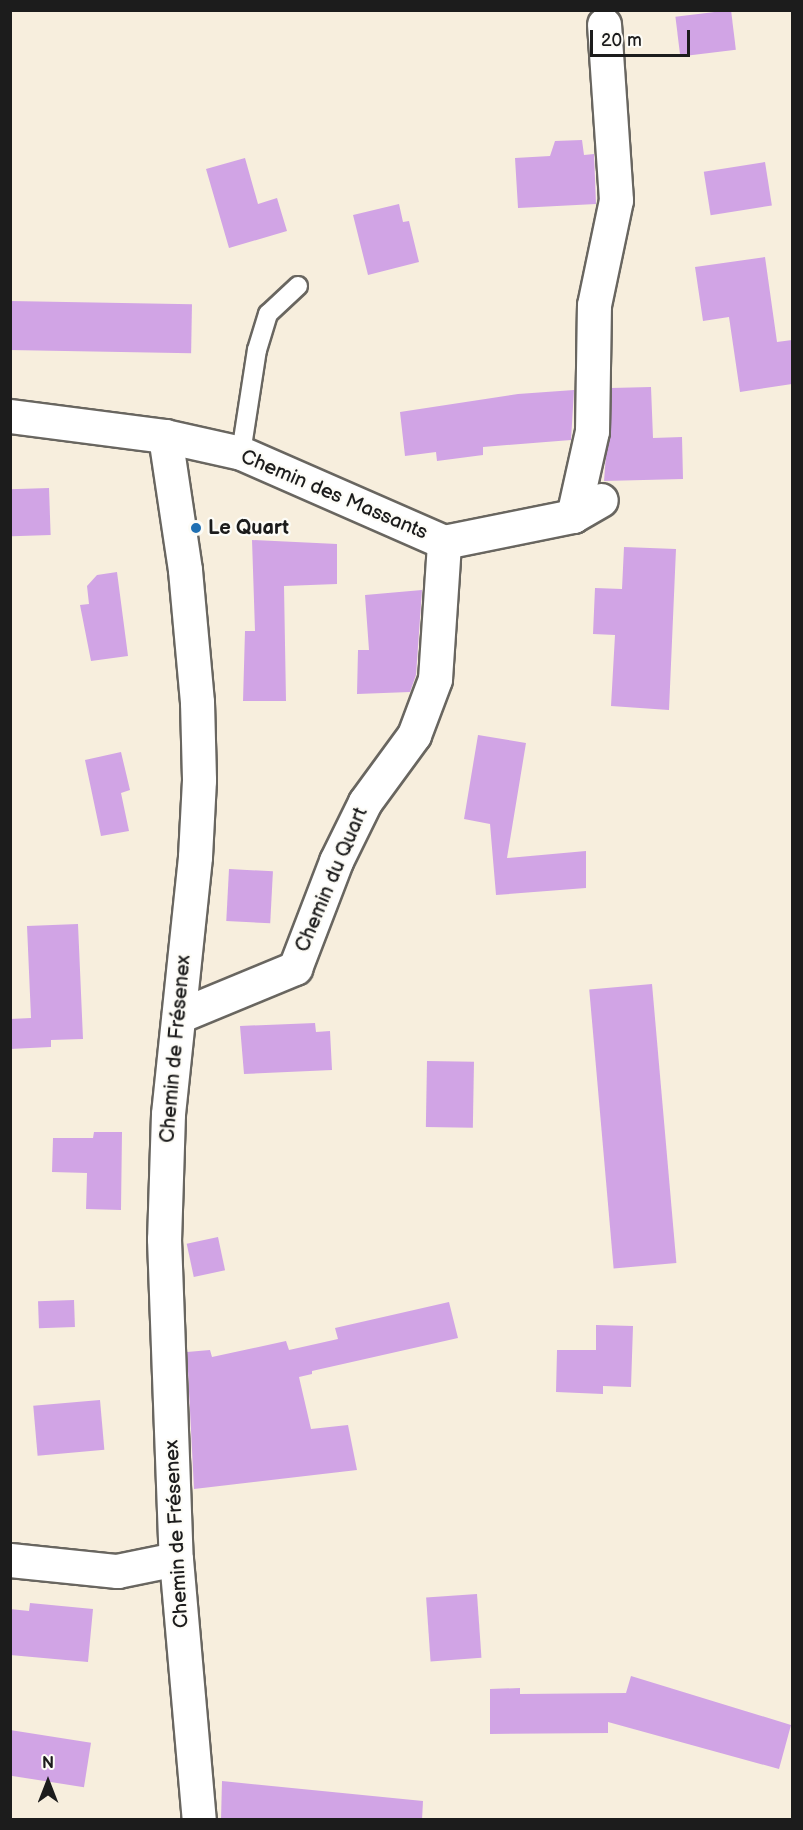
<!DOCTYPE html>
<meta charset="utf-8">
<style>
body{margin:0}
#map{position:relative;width:803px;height:1830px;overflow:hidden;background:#f7eedd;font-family:"Balsamiq Sans",sans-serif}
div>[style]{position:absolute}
.building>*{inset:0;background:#d1a4e5;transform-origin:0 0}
.roads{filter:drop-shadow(2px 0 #696660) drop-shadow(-2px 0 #696660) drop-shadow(0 2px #696660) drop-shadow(0 -2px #696660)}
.service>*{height:18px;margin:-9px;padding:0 9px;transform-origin:9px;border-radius:9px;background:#fff}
.minor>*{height:33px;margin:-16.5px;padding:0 16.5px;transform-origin:16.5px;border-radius:16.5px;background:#fff}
.dots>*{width:16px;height:16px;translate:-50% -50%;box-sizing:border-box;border:3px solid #fdfcf7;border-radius:50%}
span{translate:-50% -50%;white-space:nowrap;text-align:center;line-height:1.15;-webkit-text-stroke:4.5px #fdfcf7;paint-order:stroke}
.street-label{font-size:20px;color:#1c1c1c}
.poi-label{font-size:20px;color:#1c1c1c;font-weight:700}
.left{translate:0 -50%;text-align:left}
.frame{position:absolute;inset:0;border:12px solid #1c1c1c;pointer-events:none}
.north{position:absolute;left:18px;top:1752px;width:60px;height:60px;-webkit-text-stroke:4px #fdfcf7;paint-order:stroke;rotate:0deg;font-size:16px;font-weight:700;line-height:24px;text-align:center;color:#1c1c1c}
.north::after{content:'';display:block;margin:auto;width:21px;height:27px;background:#1c1c1c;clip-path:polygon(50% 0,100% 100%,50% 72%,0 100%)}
.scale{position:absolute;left:590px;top:30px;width:100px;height:27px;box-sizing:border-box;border:3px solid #1c1c1c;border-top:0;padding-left:8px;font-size:18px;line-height:21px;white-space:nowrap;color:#1c1c1c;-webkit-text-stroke:4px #fdfcf7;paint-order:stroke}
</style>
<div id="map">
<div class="building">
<i style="left:731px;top:10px;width:40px;height:56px;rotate:83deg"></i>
<i style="clip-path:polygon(582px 140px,584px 155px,594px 154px,596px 204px,518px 208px,515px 158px,550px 156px,555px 141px)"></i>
<i style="clip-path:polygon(245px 158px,258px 204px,277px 198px,287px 231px,229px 248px,206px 169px)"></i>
<i style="left:765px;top:162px;width:44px;height:62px;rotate:81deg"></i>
<i style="clip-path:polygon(399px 204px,403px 222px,409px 221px,419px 262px,368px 275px,353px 215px)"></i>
<i style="clip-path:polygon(765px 257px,777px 342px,792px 340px,792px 384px,740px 392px,729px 317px,703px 321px,695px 267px)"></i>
<i style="left:10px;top:301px;width:182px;height:49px;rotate:1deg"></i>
<i style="clip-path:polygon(651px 387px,653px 438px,682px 437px,683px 479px,604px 481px,611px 388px)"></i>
<i style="clip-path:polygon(574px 390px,571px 440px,483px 447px,483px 455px,437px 461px,436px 452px,405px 456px,400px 412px,518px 394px)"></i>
<i style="left:49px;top:488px;width:47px;height:39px;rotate:88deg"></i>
<i style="clip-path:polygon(252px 540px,337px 544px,337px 584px,284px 586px,286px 701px,243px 701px,245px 631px,255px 631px)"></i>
<i style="clip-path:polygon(624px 547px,676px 549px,669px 710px,611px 706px,615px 635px,593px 634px,595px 588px,622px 589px)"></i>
<i style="clip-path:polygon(117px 572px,128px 656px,91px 661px,80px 605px,89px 604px,87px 586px,97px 575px)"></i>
<i style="clip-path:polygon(422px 590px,416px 675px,410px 692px,357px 694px,358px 650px,369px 650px,365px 595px)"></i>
<i style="clip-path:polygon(478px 735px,526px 743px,507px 858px,586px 851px,586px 888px,496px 895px,490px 824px,464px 819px)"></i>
<i style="clip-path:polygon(121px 752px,130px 790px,121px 793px,129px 831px,101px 836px,85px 760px)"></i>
<i style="left:229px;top:869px;width:44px;height:52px;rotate:3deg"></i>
<i style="clip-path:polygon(78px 924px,83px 1039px,51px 1040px,51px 1047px,10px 1049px,10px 1019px,31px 1018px,27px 926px)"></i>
<i style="left:652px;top:984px;width:280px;height:63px;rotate:85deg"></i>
<i style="clip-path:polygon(315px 1023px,316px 1032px,330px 1031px,332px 1070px,244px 1074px,240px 1026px)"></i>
<i style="left:427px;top:1061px;width:47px;height:66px;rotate:1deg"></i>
<i style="clip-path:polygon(94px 1132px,122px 1132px,121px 1210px,86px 1209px,87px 1173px,52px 1172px,53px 1138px,93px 1138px)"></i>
<i style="left:218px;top:1237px;width:34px;height:32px;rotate:78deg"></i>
<i style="left:74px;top:1300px;width:27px;height:36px;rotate:88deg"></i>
<i style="clip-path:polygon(449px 1302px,458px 1338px,312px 1371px,312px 1374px,299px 1377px,311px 1429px,348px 1425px,357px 1470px,194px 1489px,187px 1352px,210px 1350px,212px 1357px,286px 1341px,289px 1350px,338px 1339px,335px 1328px)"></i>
<i style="clip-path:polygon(596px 1325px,633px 1326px,631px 1387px,603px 1386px,603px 1394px,556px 1392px,557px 1350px,596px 1350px)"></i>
<i style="left:100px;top:1400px;width:50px;height:67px;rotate:85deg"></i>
<i style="left:477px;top:1594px;width:64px;height:51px;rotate:86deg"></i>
<i style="clip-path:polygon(30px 1603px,93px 1609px,88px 1662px,10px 1655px,10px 1609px,29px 1611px)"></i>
<i style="clip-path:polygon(631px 1676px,791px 1725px,779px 1769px,608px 1722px,608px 1733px,490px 1734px,490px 1689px,520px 1688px,520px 1694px,626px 1693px)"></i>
<i style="left:10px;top:1730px;width:82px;height:45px;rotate:9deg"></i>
<i style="clip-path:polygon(222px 1781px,423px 1801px,422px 1820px,221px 1820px)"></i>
</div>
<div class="roads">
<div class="service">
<i style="left:241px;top:453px;width:104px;rotate:-81.2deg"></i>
<i style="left:257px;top:350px;width:38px;rotate:-73deg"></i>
<i style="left:268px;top:314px;width:41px;rotate:-43deg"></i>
</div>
<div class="minor">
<i style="left:10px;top:416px;width:156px;rotate:7.4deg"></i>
<i style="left:165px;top:436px;width:135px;rotate:81.5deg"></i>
<i style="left:185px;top:570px;width:133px;rotate:84.8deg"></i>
<i style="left:197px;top:702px;width:78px;rotate:88.5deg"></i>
<i style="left:199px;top:780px;width:77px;rotate:93deg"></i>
<i style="left:195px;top:857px;width:258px;rotate:96deg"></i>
<i style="left:168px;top:1114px;width:125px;rotate:91.8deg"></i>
<i style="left:164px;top:1239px;width:320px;rotate:87.9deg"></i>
<i style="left:176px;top:1559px;width:262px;rotate:85deg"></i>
<i style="left:165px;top:436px;width:78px;rotate:12.6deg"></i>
<i style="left:241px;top:453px;width:222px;rotate:23.7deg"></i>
<i style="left:444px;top:542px;width:132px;rotate:-11.4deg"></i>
<i style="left:573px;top:516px;width:32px;rotate:-30deg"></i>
<i style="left:573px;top:516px;width:87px;rotate:-77.4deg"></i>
<i style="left:592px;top:431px;width:126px;rotate:-89.1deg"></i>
<i style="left:594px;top:305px;width:107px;rotate:-78.2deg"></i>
<i style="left:616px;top:200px;width:176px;rotate:-93.9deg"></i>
<i style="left:179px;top:1016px;width:126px;rotate:-22.5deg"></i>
<i style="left:295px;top:968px;width:115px;rotate:-69deg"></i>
<i style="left:336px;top:861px;width:66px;rotate:-63.8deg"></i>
<i style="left:365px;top:802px;width:83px;rotate:-53.8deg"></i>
<i style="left:414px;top:735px;width:60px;rotate:-69.4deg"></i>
<i style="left:435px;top:679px;width:137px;rotate:-86.2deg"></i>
<i style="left:10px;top:1560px;width:108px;rotate:5.9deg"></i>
<i style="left:117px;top:1571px;width:60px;rotate:-11.5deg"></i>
</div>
</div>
<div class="dots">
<i style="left:196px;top:528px;background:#1f6fb2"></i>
</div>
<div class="street-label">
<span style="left:334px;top:495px;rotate:23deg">Chemin des Massants</span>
<span style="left:332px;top:880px;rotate:-67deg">Chemin du Quart</span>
<span style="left:176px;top:1049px;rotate:-85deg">Chemin de Frésenex</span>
<span style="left:177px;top:1534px;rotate:-93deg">Chemin de Frésenex</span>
</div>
<div class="poi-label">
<span class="left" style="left:208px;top:528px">Le Quart</span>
</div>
<div class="frame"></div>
<div class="north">N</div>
<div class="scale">20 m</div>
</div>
